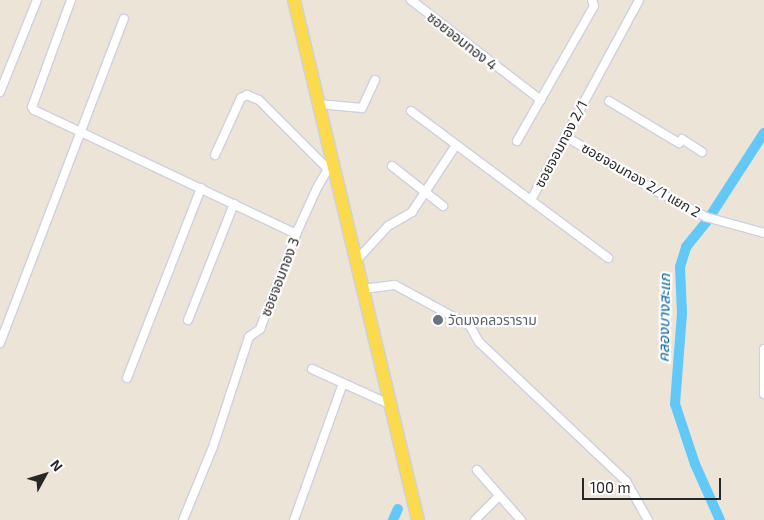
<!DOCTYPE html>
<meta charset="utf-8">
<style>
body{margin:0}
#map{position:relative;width:764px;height:520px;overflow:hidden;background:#ece4d7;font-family:"Exo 2","Noto Sans Thai",sans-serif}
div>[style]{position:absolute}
.canal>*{height:10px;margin:-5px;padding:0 5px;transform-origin:5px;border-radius:5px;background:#61c8f7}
.roads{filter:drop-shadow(1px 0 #cdd0e2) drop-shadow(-1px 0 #cdd0e2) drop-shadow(0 1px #cdd0e2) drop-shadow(0 -1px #cdd0e2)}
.minor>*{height:8px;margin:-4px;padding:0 4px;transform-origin:4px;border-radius:4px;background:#fff}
.primary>*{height:12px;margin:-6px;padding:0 6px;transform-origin:6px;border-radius:6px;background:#fbda4d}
.dots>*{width:14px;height:14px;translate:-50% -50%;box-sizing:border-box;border:2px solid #fff;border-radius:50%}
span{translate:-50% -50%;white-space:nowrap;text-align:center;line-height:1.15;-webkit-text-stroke:4.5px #fff;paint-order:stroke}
.street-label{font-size:14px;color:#272727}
.worship-label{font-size:14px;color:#5b616d}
.left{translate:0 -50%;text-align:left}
.water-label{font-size:15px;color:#0363a0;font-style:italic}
.north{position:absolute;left:20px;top:450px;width:50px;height:50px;-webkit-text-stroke:4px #fff;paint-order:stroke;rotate:51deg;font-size:14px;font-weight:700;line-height:20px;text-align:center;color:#272727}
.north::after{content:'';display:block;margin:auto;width:18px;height:22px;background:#272727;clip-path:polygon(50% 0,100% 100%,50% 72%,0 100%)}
.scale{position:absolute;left:582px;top:478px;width:139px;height:22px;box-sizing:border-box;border:2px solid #272727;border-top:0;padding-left:6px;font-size:15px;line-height:18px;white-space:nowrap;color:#272727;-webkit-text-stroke:4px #fff;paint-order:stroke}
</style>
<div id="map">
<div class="canal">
<i style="left:393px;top:520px;width:12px;rotate:-66deg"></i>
<i style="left:720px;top:520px;width:61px;rotate:-114.1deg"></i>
<i style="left:695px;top:464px;width:63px;rotate:-108.4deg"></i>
<i style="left:675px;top:404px;width:91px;rotate:-85.6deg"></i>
<i style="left:682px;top:313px;width:46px;rotate:-92.5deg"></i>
<i style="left:680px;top:267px;width:21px;rotate:-73deg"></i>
<i style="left:686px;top:247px;width:33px;rotate:-51deg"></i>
<i style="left:707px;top:221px;width:105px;rotate:-57.1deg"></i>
</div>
<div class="roads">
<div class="minor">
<i style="left:71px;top:0;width:114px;rotate:110deg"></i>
<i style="left:32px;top:107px;width:4px;rotate:56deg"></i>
<i style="left:34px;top:110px;width:290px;rotate:25.3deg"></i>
<i style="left:411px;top:0;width:164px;rotate:37.6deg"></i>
<i style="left:0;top:92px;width:99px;rotate:-68.1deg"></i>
<i style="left:609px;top:101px;width:82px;rotate:31deg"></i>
<i style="left:319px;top:104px;width:43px;rotate:5.3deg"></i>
<i style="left:362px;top:108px;width:31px;rotate:-65deg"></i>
<i style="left:411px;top:111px;width:246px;rotate:36.7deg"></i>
<i style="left:565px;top:136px;width:102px;rotate:31.3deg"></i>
<i style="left:652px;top:189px;width:61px;rotate:27.4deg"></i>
<i style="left:706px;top:217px;width:60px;rotate:15.4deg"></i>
<i style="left:682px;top:139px;width:24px;rotate:33deg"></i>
<i style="left:517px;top:141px;width:155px;rotate:-60.3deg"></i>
<i style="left:594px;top:6px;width:6px;rotate:-108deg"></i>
<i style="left:215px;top:155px;width:63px;rotate:-65.5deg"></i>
<i style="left:241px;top:98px;width:7px;rotate:-27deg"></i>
<i style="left:247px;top:95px;width:13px;rotate:23deg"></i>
<i style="left:259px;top:100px;width:96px;rotate:45deg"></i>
<i style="left:392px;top:166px;width:65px;rotate:38.1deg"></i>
<i style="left:531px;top:200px;width:227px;rotate:-61.6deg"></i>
<i style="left:355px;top:262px;width:49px;rotate:-47.5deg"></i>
<i style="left:388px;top:226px;width:28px;rotate:-30deg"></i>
<i style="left:412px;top:212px;width:80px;rotate:-56.7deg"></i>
<i style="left:362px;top:289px;width:33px;rotate:-7deg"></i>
<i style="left:395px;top:285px;width:85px;rotate:28.7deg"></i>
<i style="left:470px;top:326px;width:18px;rotate:61deg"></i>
<i style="left:479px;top:342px;width:202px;rotate:43.4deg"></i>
<i style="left:626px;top:481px;width:45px;rotate:60.6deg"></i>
<i style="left:188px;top:320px;width:125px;rotate:-68.4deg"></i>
<i style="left:0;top:343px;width:347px;rotate:-69.1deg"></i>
<i style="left:764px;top:349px;width:45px;rotate:90deg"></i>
<i style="left:312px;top:369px;width:85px;rotate:24.4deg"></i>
<i style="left:127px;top:378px;width:204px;rotate:-68.7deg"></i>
<i style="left:477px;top:470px;width:67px;rotate:48.7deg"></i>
<i style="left:183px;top:520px;width:79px;rotate:-67.7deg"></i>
<i style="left:213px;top:447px;width:116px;rotate:-71.9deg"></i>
<i style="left:249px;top:337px;width:14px;rotate:-36deg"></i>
<i style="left:260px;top:329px;width:102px;rotate:-69.2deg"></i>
<i style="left:296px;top:234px;width:51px;rotate:-65.5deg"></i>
<i style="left:317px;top:188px;width:30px;rotate:-60deg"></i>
<i style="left:294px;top:520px;width:145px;rotate:-70.3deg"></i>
<i style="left:475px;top:520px;width:34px;rotate:-45deg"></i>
</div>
<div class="primary">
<i style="left:294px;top:0;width:535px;rotate:76.59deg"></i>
</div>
</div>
<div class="dots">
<i style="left:438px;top:320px;background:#6b7280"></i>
</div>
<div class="street-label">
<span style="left:462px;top:41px;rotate:38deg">ซอยจอมทอง 4</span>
<span style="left:561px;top:144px;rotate:-62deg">ซอยจอมทอง 2/1</span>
<span style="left:641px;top:180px;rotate:30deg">ซอยจอมทอง 2/1 แยก 2</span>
<span style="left:280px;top:277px;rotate:-69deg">ซอยจอมทอง 3</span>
</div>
<div class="worship-label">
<span class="left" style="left:448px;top:320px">วัดมงคลวราราม</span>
</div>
<div class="water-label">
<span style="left:664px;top:318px;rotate:-89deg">คลองบางสะแก</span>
</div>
<div class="north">N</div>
<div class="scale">100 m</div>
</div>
